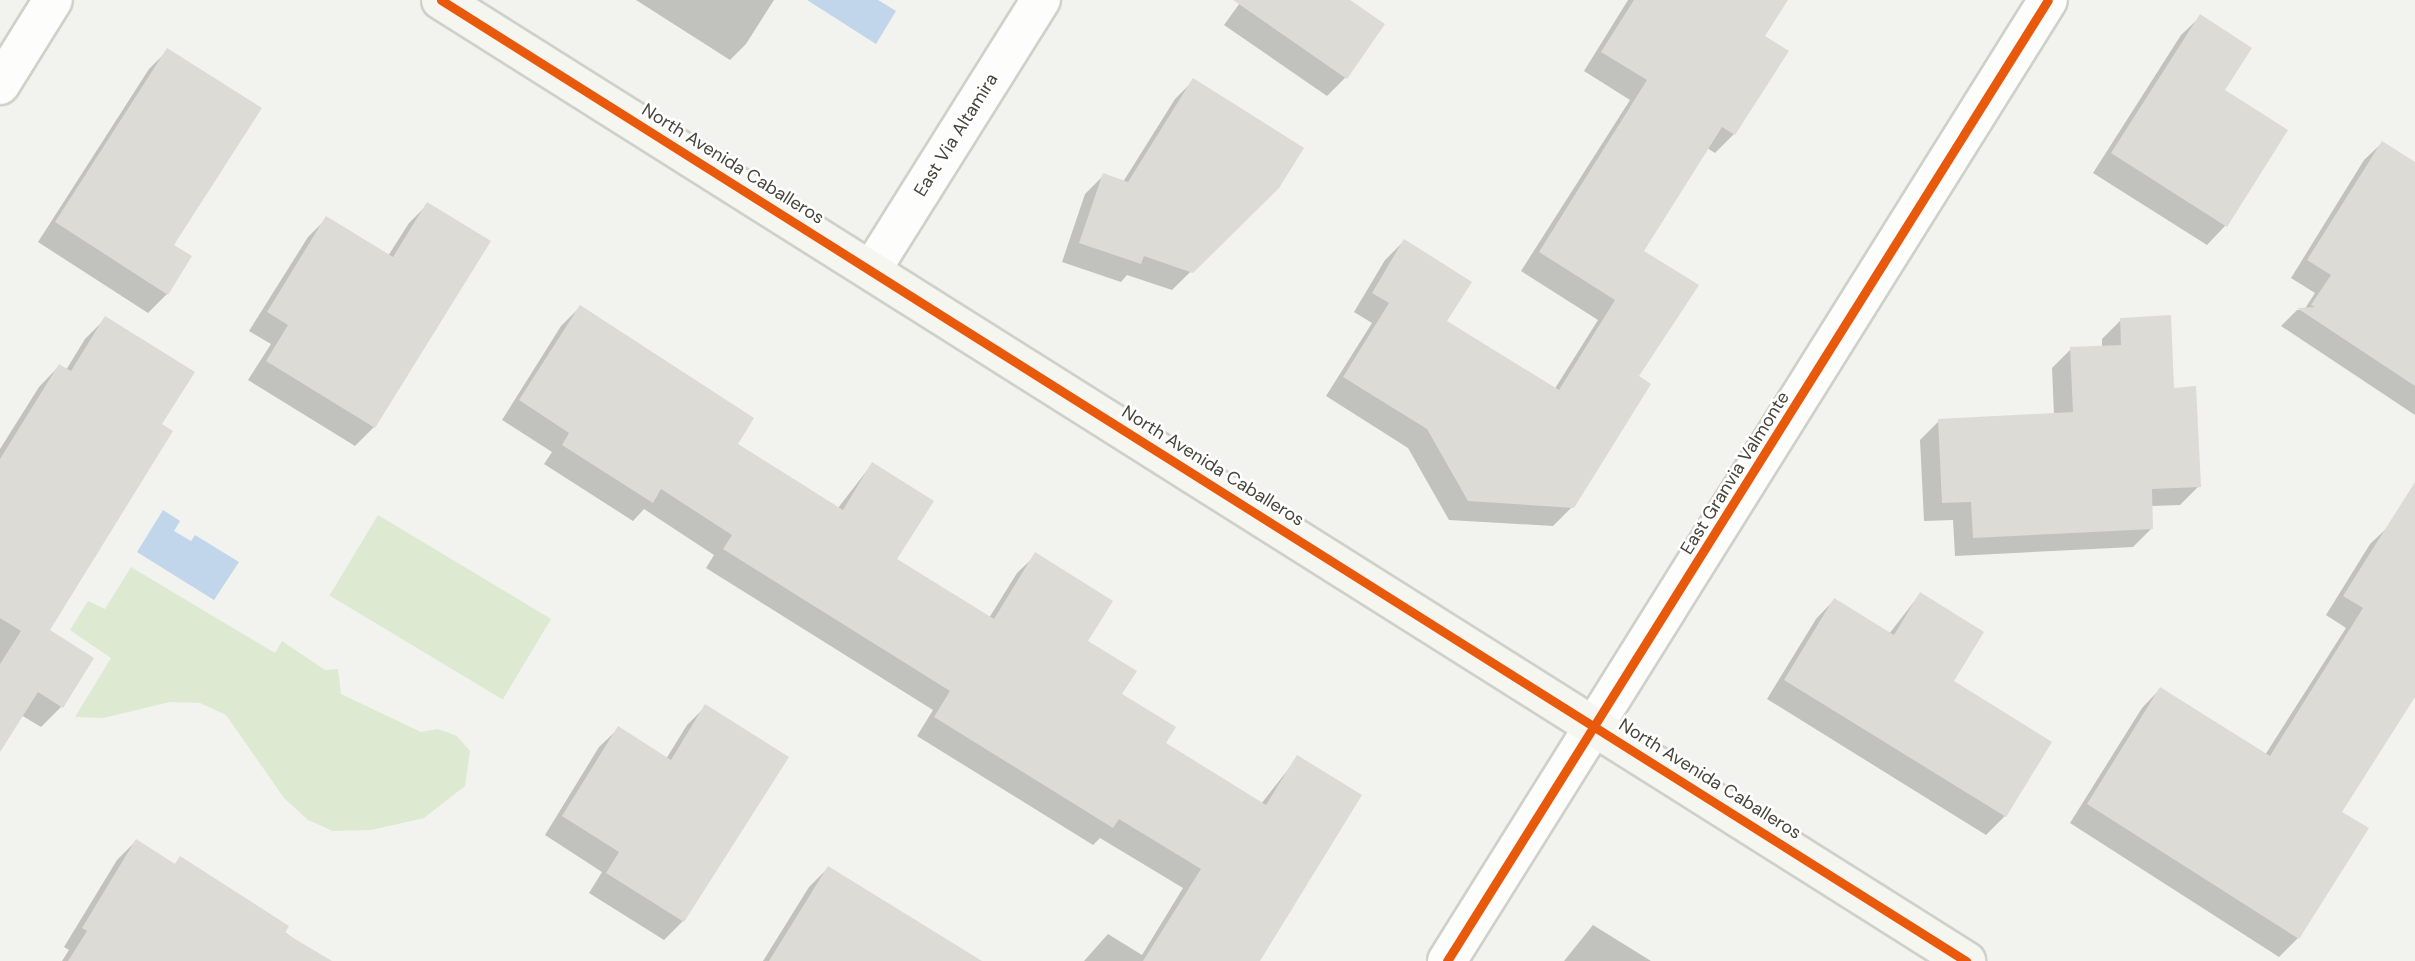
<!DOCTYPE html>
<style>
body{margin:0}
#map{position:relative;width:2415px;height:961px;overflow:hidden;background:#f2f2ee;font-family:"DM Sans",sans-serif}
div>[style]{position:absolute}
.green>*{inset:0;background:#ddead1;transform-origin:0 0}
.water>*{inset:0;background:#c2d6eb}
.shadow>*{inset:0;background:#0003}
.building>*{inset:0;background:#dcdbd6}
.roads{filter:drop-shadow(2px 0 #d0d0cb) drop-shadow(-2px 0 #d0d0cb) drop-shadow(0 2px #d0d0cb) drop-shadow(0 -2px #d0d0cb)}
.street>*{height:38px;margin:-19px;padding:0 19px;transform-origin:19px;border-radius:19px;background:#fdfdfc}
.secondary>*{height:38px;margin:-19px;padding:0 19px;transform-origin:19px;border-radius:19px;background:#f6f6f1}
.cycleway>*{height:9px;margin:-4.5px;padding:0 4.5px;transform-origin:4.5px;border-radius:4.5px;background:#e8590c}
span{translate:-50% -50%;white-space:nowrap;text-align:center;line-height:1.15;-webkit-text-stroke:5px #fff;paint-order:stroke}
.street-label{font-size:18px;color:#48443a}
</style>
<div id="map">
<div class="green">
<i style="left:378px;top:515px;width:202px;height:94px;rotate:31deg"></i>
<i style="clip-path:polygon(131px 567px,275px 653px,282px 641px,325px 670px,338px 669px,341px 694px,421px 732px,438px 729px,457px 736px,470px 751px,465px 786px,424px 818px,371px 830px,333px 831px,308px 820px,284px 798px,226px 715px,200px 703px,170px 702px,103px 718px,75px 717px,111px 658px,70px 630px,88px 601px,105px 609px)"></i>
</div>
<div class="water">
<i style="clip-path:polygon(807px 0,878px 0,896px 11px,876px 44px)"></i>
<i style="clip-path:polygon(163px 510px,180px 521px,174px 531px,191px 541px,195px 535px,239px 562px,214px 600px,137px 552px)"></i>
</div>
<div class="shadow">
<i style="clip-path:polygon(636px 0,774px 0,746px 44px,730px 60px)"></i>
<i style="clip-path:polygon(1242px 0,1347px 0,1346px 77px,1327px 96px,1224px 25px)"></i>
<i style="clip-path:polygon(1628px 0,1786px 0,1762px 36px,1734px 134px,1715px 153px,1707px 148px,1642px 251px,1637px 377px,1572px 507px,1553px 526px,1449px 520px,1408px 448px,1326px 396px,1372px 323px,1354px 312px,1385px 260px,1404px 241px,1445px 322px,1554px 390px,1598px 320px,1521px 271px,1630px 100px,1584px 71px)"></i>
<i style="clip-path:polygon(2200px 17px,2223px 90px,2286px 131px,2225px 226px,2207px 245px,2093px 173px,2181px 35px)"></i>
<i style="clip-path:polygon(167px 51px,172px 245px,167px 294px,148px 313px,38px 242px,149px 69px)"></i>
<i style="clip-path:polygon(1193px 81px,1277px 187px,1172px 290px,1127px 275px,1121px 282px,1062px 262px,1085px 194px,1104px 175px,1123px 182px,1175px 99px)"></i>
<i style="clip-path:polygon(2382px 143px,2415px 164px,2415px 415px,2281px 326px,2297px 310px,2304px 310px,2315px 293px,2291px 278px,2364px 160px)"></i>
<i style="clip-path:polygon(428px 204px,374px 427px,355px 446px,248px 380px,271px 344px,249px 331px,308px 237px,327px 218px,388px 256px,409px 223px)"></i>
<i style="clip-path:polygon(580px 307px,735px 444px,838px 508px,872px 464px,895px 560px,989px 618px,1017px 573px,1036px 555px,1120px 694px,1164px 743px,1261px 804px,1298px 757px,1258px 961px,1084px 961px,1108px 934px,1142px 955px,1183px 888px,1100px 838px,1093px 845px,917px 736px,933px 710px,706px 568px,714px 555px,644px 509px,633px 521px,544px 464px,552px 452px,502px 420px,561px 326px)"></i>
<i style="clip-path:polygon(105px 319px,160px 425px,47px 631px,62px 706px,41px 727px,21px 715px,0 749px,0 449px,39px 387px,59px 366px,66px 370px,85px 339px)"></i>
<i style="clip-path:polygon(2121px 320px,2173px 390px,2199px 486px,2180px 505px,2151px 506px,2152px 528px,2133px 547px,1955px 556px,1953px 520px,1924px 521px,1920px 440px,1939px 421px,2054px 415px,2052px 368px,2071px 349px,2102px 348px,2102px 339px)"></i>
<i style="clip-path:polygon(2415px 513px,2415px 693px,2340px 813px,2298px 938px,2279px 957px,2070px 823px,2142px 708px,2160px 689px,2265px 755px,2346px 628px,2326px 615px,2370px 544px,2389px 526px)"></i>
<i style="clip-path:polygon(1920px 594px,1951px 682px,2049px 743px,2005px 816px,1986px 835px,1767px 699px,1816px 619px,1834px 600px,1889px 634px)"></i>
<i style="clip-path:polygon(706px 706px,683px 921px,664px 940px,589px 893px,602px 872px,545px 835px,599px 747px,618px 729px,666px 759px,687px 725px)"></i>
<i style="clip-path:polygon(136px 841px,174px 865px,181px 858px,325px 961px,62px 961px,69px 950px,64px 947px,117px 860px)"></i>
<i style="clip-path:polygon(828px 868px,979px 961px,763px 961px,809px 887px)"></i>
<i style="clip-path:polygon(1593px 925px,1651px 961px,1564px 961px)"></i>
</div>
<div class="building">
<i style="clip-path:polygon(1233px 0,1350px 0,1385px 24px,1347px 79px)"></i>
<i style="clip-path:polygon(1634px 0,1788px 0,1765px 36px,1789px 51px,1735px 135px,1722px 127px,1644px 251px,1699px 285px,1639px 376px,1651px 384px,1574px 508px,1468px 501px,1427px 429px,1343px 377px,1389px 303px,1372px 293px,1404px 239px,1472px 282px,1447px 321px,1559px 390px,1615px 300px,1539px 252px,1647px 80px,1601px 52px)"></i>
<i style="clip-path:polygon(2200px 14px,2252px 48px,2225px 90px,2288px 130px,2227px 227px,2111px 153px)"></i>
<i style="clip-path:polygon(167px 48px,262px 108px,174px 245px,192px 256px,168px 295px,55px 222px)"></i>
<i style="clip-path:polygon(1193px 78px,1304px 148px,1279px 188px,1193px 273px,1144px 256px,1141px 264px,1079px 243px,1103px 173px,1128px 182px)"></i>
<i style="clip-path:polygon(2382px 141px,2415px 162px,2415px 386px,2297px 308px,2315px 307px,2311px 305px,2331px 275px,2307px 260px)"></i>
<i style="clip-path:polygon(427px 202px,491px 241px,375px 428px,266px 361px,288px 325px,267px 312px,326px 216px,393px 257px)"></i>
<i style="clip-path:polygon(580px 305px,754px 418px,738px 444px,843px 510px,872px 462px,934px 501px,897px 559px,994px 619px,1035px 552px,1113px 601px,1088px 641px,1137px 671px,1122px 694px,1176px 727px,1166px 743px,1266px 805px,1297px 755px,1362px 795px,1260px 961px,1143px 961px,1201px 869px,1119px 819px,1113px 828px,934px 717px,950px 691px,723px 549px,732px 535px,661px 489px,653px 503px,562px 445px,569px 433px,519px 400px)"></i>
<i style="clip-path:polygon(2171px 315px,2174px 388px,2196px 386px,2201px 487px,2152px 489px,2153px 529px,1973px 538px,1971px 502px,1942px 503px,1938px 419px,2073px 412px,2070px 347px,2121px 345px,2120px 318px)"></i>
<i style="clip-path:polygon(105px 316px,195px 372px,162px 424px,173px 431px,50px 630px,94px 658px,63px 708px,38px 692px,0 752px,0 664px,21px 631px,0 618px,0 459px,59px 364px,71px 371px)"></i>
<i style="clip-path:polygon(2415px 482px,2415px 697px,2342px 812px,2369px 828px,2299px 939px,2087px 804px,2160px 687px,2270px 756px,2363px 608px,2343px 596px)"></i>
<i style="clip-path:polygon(1920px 592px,1984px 632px,1954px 681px,2052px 742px,2006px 817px,1784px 680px,1834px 598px,1894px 635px)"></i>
<i style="clip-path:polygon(705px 704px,789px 757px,684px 922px,606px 873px,619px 852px,562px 816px,618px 726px,671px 760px)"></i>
<i style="clip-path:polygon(136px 839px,175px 864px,180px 856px,289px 926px,285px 933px,332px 961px,68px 961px,87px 931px,82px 928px)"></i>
<i style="clip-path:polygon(828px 866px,982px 961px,769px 961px)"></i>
</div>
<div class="roads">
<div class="street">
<i style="left:0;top:85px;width:100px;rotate:-58.1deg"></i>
<i style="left:872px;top:269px;width:318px;rotate:-57.9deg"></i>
<i style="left:1447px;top:961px;width:1133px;rotate:-57.98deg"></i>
</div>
<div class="secondary">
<i style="left:441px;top:0;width:1803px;rotate:32.22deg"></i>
</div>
</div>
<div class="cycleway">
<i style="left:441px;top:0;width:1803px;rotate:32.22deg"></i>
<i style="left:1447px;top:961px;width:1133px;rotate:-57.98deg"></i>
</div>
<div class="street-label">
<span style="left:956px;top:135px;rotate:-58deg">East Via Altamira</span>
<span style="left:733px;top:164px;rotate:32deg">North Avenida Caballeros</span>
<span style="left:1213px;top:466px;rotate:32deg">North Avenida Caballeros</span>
<span style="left:1735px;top:473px;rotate:-58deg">East Granvia Valmonte</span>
<span style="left:1710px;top:779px;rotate:32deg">North Avenida Caballeros</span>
</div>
</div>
